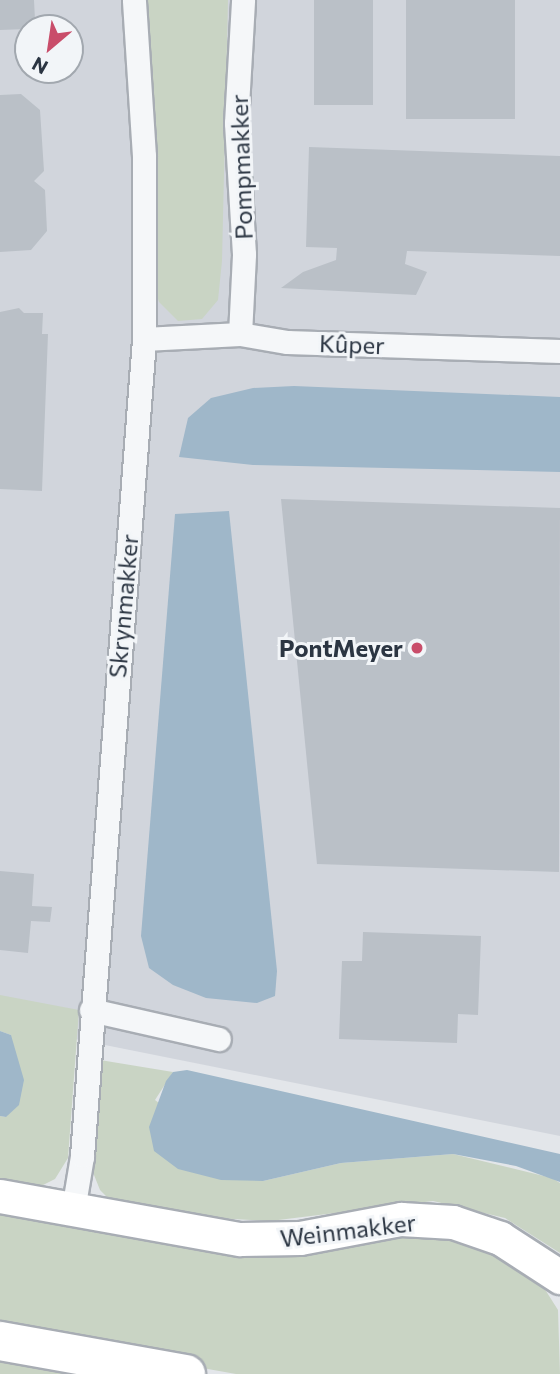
<!DOCTYPE html>
<meta charset="utf-8">
<style>
body{margin:0}
#map{position:relative;width:560px;height:1374px;overflow:hidden;background:#e3e6ea;font-family:Commissioner,sans-serif}
div>[style]{position:absolute}
.built>*{inset:0;background:#d1d5dc}
.green>*{inset:0;background:#c9d4c4}
.water>*{inset:0;background:#9fb7c9}
.building>*{inset:0;background:#bac0c7;transform-origin:0 0}
.roads{filter:drop-shadow(2px 0 #a8adb4) drop-shadow(-2px 0 #a8adb4) drop-shadow(0 2px #a8adb4) drop-shadow(0 -2px #a8adb4)}
.minor>*{height:23px;margin:-11.5px;padding:0 11.5px;transform-origin:11.5px;border-radius:11.5px;background:#f5f7f9}
.secondary>*{height:33px;margin:-16.5px;padding:0 16.5px;transform-origin:16.5px;border-radius:16.5px;background:#fff}
.motorway>*{height:38px;margin:-19px;padding:0 19px;transform-origin:19px;border-radius:19px;background:#fff}
.dots>*{width:19px;height:19px;translate:-50% -50%;box-sizing:border-box;border:4px solid #f2f5f8;border-radius:50%}
span{translate:-50% -50%;white-space:nowrap;text-align:center;line-height:1.15;-webkit-text-stroke:6px #f2f5f8;paint-order:stroke}
.street-label{font-size:24px;color:#2b3542}
.poi-label{font-size:24px;color:#2b3542;font-weight:700}
.right{translate:-100% -50%;text-align:right}
.north{position:absolute;left:14px;top:14px;width:70px;height:70px;box-sizing:border-box;background:#f2f5f8;border:2px solid #a2a8af;border-radius:50%;rotate:209deg;font-size:19px;font-weight:700;line-height:28px;text-align:center;color:#2b3542}
.north::after{content:'';display:block;margin:auto;width:24px;height:32px;background:#c94d6a;clip-path:polygon(50% 0,100% 100%,50% 72%,0 100%)}
</style>
<div id="map">
<div class="built">
<i style="clip-path:polygon(evenodd,0 0,560px 0,560px 1136px,0 1024px,0 0,28px 28px,70px 28px,70px 70px,28px 70px,28px 28px)"></i>
</div>
<div class="green">
<i style="clip-path:polygon(137px 0,228px 0,222px 261px,218px 300px,202px 319px,178px 321px,159px 302px,148px 267px,150px 68px)"></i>
<i style="clip-path:polygon(0 995px,79px 1010px,68px 1158px,55px 1179px,41px 1186px,0 1181px,0 1116px,6px 1117px,11px 1035px,0 1031px)"></i>
<i style="clip-path:polygon(100px 1060px,173px 1072px,155px 1100px,263px 1181px,341px 1163px,453px 1154px,552px 1178px,560px 1183px,560px 1253px,505px 1218px,433px 1201px,270px 1221px,178px 1216px,112px 1202px,100px 1190px,92px 1170px)"></i>
<i style="clip-path:polygon(0 1212px,229px 1253px,315px 1254px,404px 1236px,470px 1243px,522px 1271px,546px 1291px,558px 1310px,560px 1374px,236px 1374px,0 1332px)"></i>
<i style="clip-path:polygon(0 1351px,135px 1374px,0 1374px)"></i>
</div>
<div class="water">
<i style="clip-path:polygon(294px 386px,560px 397px,560px 472px,253px 465px,179px 457px,188px 418px,211px 398px,253px 388px)"></i>
<i style="clip-path:polygon(229px 511px,277px 971px,275px 996px,257px 1003px,206px 998px,173px 985px,149px 968px,141px 936px,175px 514px)"></i>
<i style="clip-path:polygon(0 1031px,11px 1035px,24px 1080px,19px 1105px,6px 1117px,0 1116px)"></i>
<i style="clip-path:polygon(187px 1070px,560px 1154px,560px 1182px,516px 1166px,453px 1154px,341px 1163px,263px 1181px,221px 1180px,178px 1169px,154px 1151px,149px 1127px,166px 1081px,173px 1072px)"></i>
</div>
<div class="building">
<i style="clip-path:polygon(0 0,34px 0,35px 20px,27px 21px,28px 29px,0 30px)"></i>
<i style="left:314px;top:0;width:59px;height:105px"></i>
<i style="left:406px;top:0;width:109px;height:119px"></i>
<i style="clip-path:polygon(21px 94px,40px 110px,44px 171px,34px 181px,45px 190px,47px 231px,31px 250px,0 252px,0 95px)"></i>
<i style="clip-path:polygon(309px 147px,560px 156px,560px 256px,407px 251px,405px 264px,427px 272px,416px 295px,281px 288px,303px 272px,336px 260px,337px 248px,306px 247px)"></i>
<i style="clip-path:polygon(19px 308px,24px 313px,43px 313px,42px 334px,48px 334px,42px 491px,0 489px,0 312px)"></i>
<i style="clip-path:polygon(281px 499px,560px 508px,559px 872px,317px 864px)"></i>
<i style="clip-path:polygon(0 871px,34px 874px,32px 906px,52px 907px,50px 922px,31px 921px,28px 953px,0 950px)"></i>
<i style="clip-path:polygon(363px 932px,481px 936px,478px 1015px,458px 1014px,457px 1043px,339px 1039px,342px 961px,362px 961px)"></i>
</div>
<div class="roads">
<div class="minor">
<i style="left:240px;top:334px;width:80px;rotate:-87.1deg"></i>
<i style="left:244px;top:254px;width:131px;rotate:-93.5deg"></i>
<i style="left:236px;top:123px;width:123px;rotate:-86.7deg"></i>
<i style="left:144px;top:339px;width:96px;rotate:-3deg"></i>
<i style="left:240px;top:334px;width:48px;rotate:9.7deg"></i>
<i style="left:287px;top:342px;width:273px;rotate:1.9deg"></i>
<i style="left:91px;top:1010px;width:131px;rotate:12.8deg"></i>
<i style="left:73px;top:1210px;width:55px;rotate:-80.5deg"></i>
<i style="left:82px;top:1156px;width:819px;rotate:-85.66deg"></i>
<i style="left:144px;top:339px;width:183px;rotate:-90deg"></i>
<i style="left:144px;top:156px;width:156px;rotate:-93.7deg"></i>
</div>
<div class="secondary">
<i style="left:0;top:1196px;width:244px;rotate:10.2deg"></i>
<i style="left:240px;top:1239px;width:60px;rotate:-1deg"></i>
<i style="left:300px;top:1238px;width:103px;rotate:-10.7deg"></i>
<i style="left:401px;top:1219px;width:52px;rotate:3.3deg"></i>
<i style="left:453px;top:1222px;width:50px;rotate:18.8deg"></i>
<i style="left:500px;top:1238px;width:72px;rotate:33deg"></i>
</div>
<div class="motorway">
<i style="left:0;top:1341px;width:189px;rotate:10.1deg"></i>
</div>
</div>
<div class="dots">
<i style="left:417px;top:648px;background:#c94d6a"></i>
</div>
<div class="street-label">
<span style="left:241px;top:167px;rotate:-92deg">Pompmakker</span>
<span style="left:352px;top:344px;rotate:2deg">Kûper</span>
<span style="left:123px;top:606px;rotate:-85deg">Skrynmakker</span>
<span style="left:348px;top:1230px;rotate:-7deg">Weinmakker</span>
</div>
<div class="poi-label">
<span class="right" style="left:403px;top:648px">PontMeyer</span>
</div>
<div class="north">N</div>
</div>
